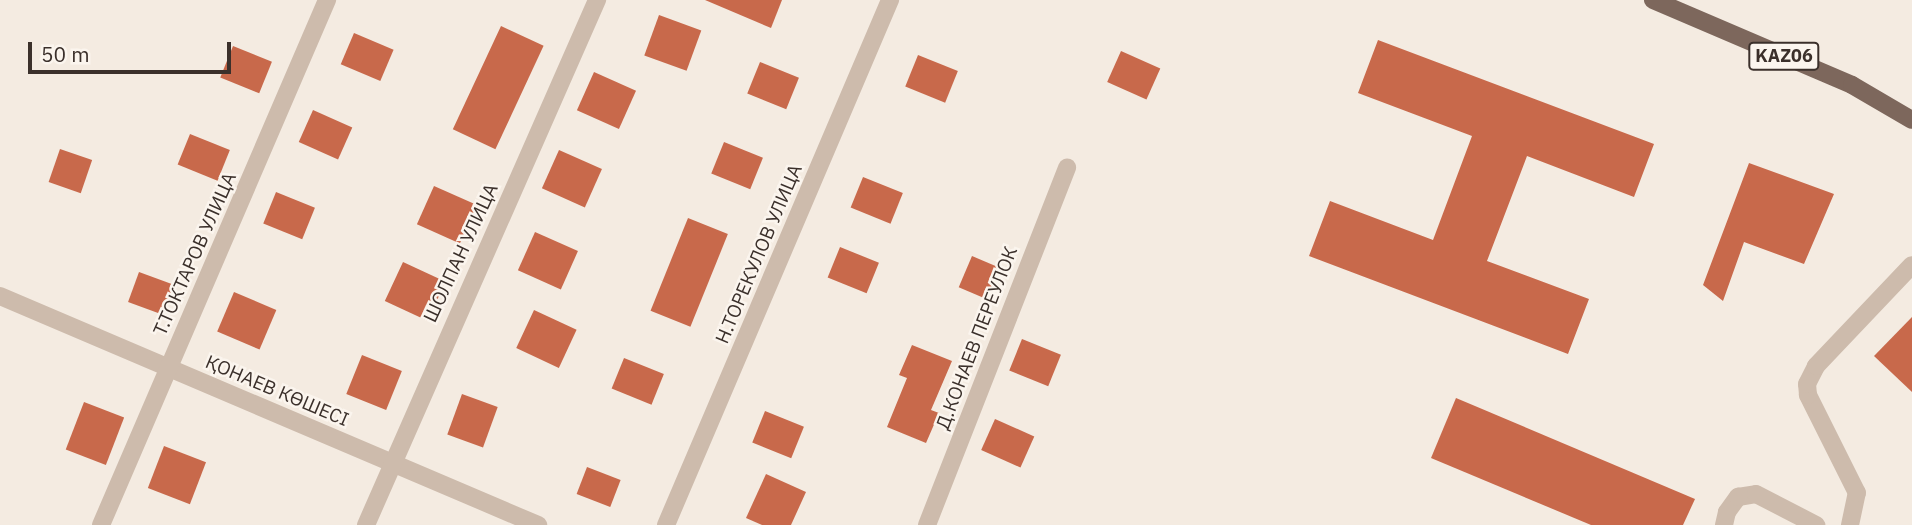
<!DOCTYPE html>
<meta charset="utf-8">
<style>
body{margin:0}
#map{position:relative;width:1912px;height:525px;overflow:hidden;background:#f4ebe1;font-family:"IBM Plex Sans",sans-serif}
div>[style]{position:absolute}
.building>*{inset:0;background:#c8694b;transform-origin:0 0}
.minor>*{height:18px;margin:-9px;padding:0 9px;transform-origin:9px;border-radius:9px;background:#cdbbac}
.primary>*{height:18px;margin:-9px;padding:0 9px;transform-origin:9px;border-radius:9px;background:#7d675c}
span{translate:-50% -50%;white-space:nowrap;text-align:center;line-height:1.15;-webkit-text-stroke:5px #fbf5ee;paint-order:stroke}
.shield-label span{padding:2px 5px;background:#fbf5ee;border:2px solid;border-radius:5px;-webkit-text-stroke-width:0}
.shield-label{font-size:18px;color:#3b302b;font-weight:700}
.street-label{font-size:19px;color:#3b302b}
.scale{position:absolute;left:28px;top:42px;width:203px;height:32px;box-sizing:border-box;border:4px solid #3b302b;border-top:0;padding-left:9px;font-size:21px;line-height:24px;white-space:nowrap;color:#3b302b;-webkit-text-stroke:5px #fbf5ee;paint-order:stroke}
</style>
<div id="map">
<div class="building">
<i style="clip-path:polygon(705px 0,782px 0,771px 28px)"></i>
<i style="left:659px;top:15px;width:45px;height:43px;rotate:20deg"></i>
<i style="left:501px;top:26px;width:47px;height:114px;rotate:25deg"></i>
<i style="left:354px;top:33px;width:43px;height:34px;rotate:23deg"></i>
<i style="clip-path:polygon(1378px 40px,1654px 144px,1634px 197px,1527px 156px,1487px 261px,1589px 299px,1568px 354px,1309px 256px,1330px 201px,1433px 240px,1472px 136px,1358px 93px)"></i>
<i style="left:233px;top:46px;width:42px;height:34px;rotate:22deg"></i>
<i style="left:1121px;top:51px;width:43px;height:34px;rotate:24deg"></i>
<i style="left:918px;top:55px;width:43px;height:34px;rotate:22deg"></i>
<i style="left:760px;top:62px;width:42px;height:34px;rotate:22deg"></i>
<i style="left:594px;top:72px;width:46px;height:42px;rotate:24deg"></i>
<i style="left:313px;top:110px;width:43px;height:35px;rotate:24deg"></i>
<i style="left:190px;top:134px;width:43px;height:33px;rotate:22deg"></i>
<i style="left:724px;top:142px;width:42px;height:34px;rotate:22deg"></i>
<i style="left:60px;top:149px;width:34px;height:35px;rotate:19deg"></i>
<i style="left:559px;top:150px;width:47px;height:42px;rotate:24deg"></i>
<i style="clip-path:polygon(1749px 163px,1834px 194px,1804px 264px,1744px 242px,1723px 301px,1703px 285px)"></i>
<i style="left:863px;top:177px;width:43px;height:33px;rotate:22deg"></i>
<i style="left:434px;top:186px;width:47px;height:42px;rotate:24deg"></i>
<i style="left:276px;top:192px;width:42px;height:34px;rotate:22deg"></i>
<i style="left:688px;top:218px;width:43px;height:100px;rotate:22deg"></i>
<i style="left:535px;top:232px;width:47px;height:42px;rotate:24deg"></i>
<i style="left:840px;top:247px;width:42px;height:33px;rotate:22deg"></i>
<i style="left:972px;top:256px;width:30px;height:34px;rotate:23deg"></i>
<i style="left:403px;top:262px;width:47px;height:43px;rotate:25deg"></i>
<i style="left:139px;top:272px;width:37px;height:32px;rotate:20deg"></i>
<i style="left:234px;top:292px;width:46px;height:43px;rotate:23deg"></i>
<i style="left:534px;top:310px;width:47px;height:42px;rotate:25deg"></i>
<i style="clip-path:polygon(1912px 317px,1912px 392px,1874px 356px)"></i>
<i style="left:1022px;top:339px;width:42px;height:34px;rotate:22deg"></i>
<i style="clip-path:polygon(912px 345px,952px 361px,931px 410px,939px 413px,926px 443px,887px 427px,907px 378px,899px 375px)"></i>
<i style="left:362px;top:355px;width:43px;height:42px;rotate:22deg"></i>
<i style="left:624px;top:358px;width:43px;height:33px;rotate:22deg"></i>
<i style="left:462px;top:394px;width:38px;height:43px;rotate:20deg"></i>
<i style="clip-path:polygon(1456px 398px,1695px 499px,1683px 525px,1591px 525px,1431px 458px)"></i>
<i style="left:84px;top:402px;width:43px;height:51px;rotate:21deg"></i>
<i style="left:765px;top:411px;width:42px;height:34px;rotate:22deg"></i>
<i style="left:995px;top:419px;width:43px;height:34px;rotate:24deg"></i>
<i style="left:164px;top:446px;width:45px;height:45px;rotate:21deg"></i>
<i style="left:587px;top:467px;width:36px;height:29px;rotate:21deg"></i>
<i style="clip-path:polygon(766px 474px,806px 492px,791px 525px,762px 525px,746px 518px)"></i>
</div>
<div class="minor">
<i style="left:0;top:296px;width:585px;rotate:23.06deg"></i>
<i style="left:101px;top:525px;width:572px;rotate:-66.71deg"></i>
<i style="left:366px;top:525px;width:574px;rotate:-66.25deg"></i>
<i style="left:666px;top:525px;width:571px;rotate:-66.89deg"></i>
<i style="left:927px;top:525px;width:384px;rotate:-68.6deg"></i>
<i style="left:1724px;top:525px;width:13px;rotate:-77deg"></i>
<i style="left:1727px;top:512px;width:19px;rotate:-54deg"></i>
<i style="left:1738px;top:497px;width:18px;rotate:-9deg"></i>
<i style="left:1756px;top:494px;width:68px;rotate:27.3deg"></i>
<i style="left:1850px;top:525px;width:33px;rotate:-78deg"></i>
<i style="left:1857px;top:493px;width:110px;rotate:-116.6deg"></i>
<i style="left:1808px;top:395px;width:11px;rotate:-95deg"></i>
<i style="left:1807px;top:384px;width:20px;rotate:-63deg"></i>
<i style="left:1816px;top:366px;width:139px;rotate:-46.5deg"></i>
</div>
<div class="primary">
<i style="left:1653px;top:0;width:216px;rotate:23.1deg"></i>
<i style="left:1852px;top:85px;width:69px;rotate:30.3deg"></i>
</div>
<div class="shield-label">
<span style="left:1784px;top:56px">KАZ06</span>
</div>
<div class="street-label">
<span style="left:461px;top:253px;rotate:-65deg">ШОЛПАН УЛИЦА</span>
<span style="left:195px;top:254px;rotate:-66deg">Т.ТОКТАРОВ УЛИЦА</span>
<span style="left:759px;top:254px;rotate:-67deg">Н.ТОРЕКУЛОВ УЛИЦА</span>
<span style="left:977px;top:338px;rotate:-69deg">Д.КОНАЕВ ПЕРЕУЛОК</span>
<span style="left:277px;top:391px;rotate:23deg">ҚОНАЕВ КӨШЕСІ</span>
</div>
<div class="scale">50 m</div>
</div>
